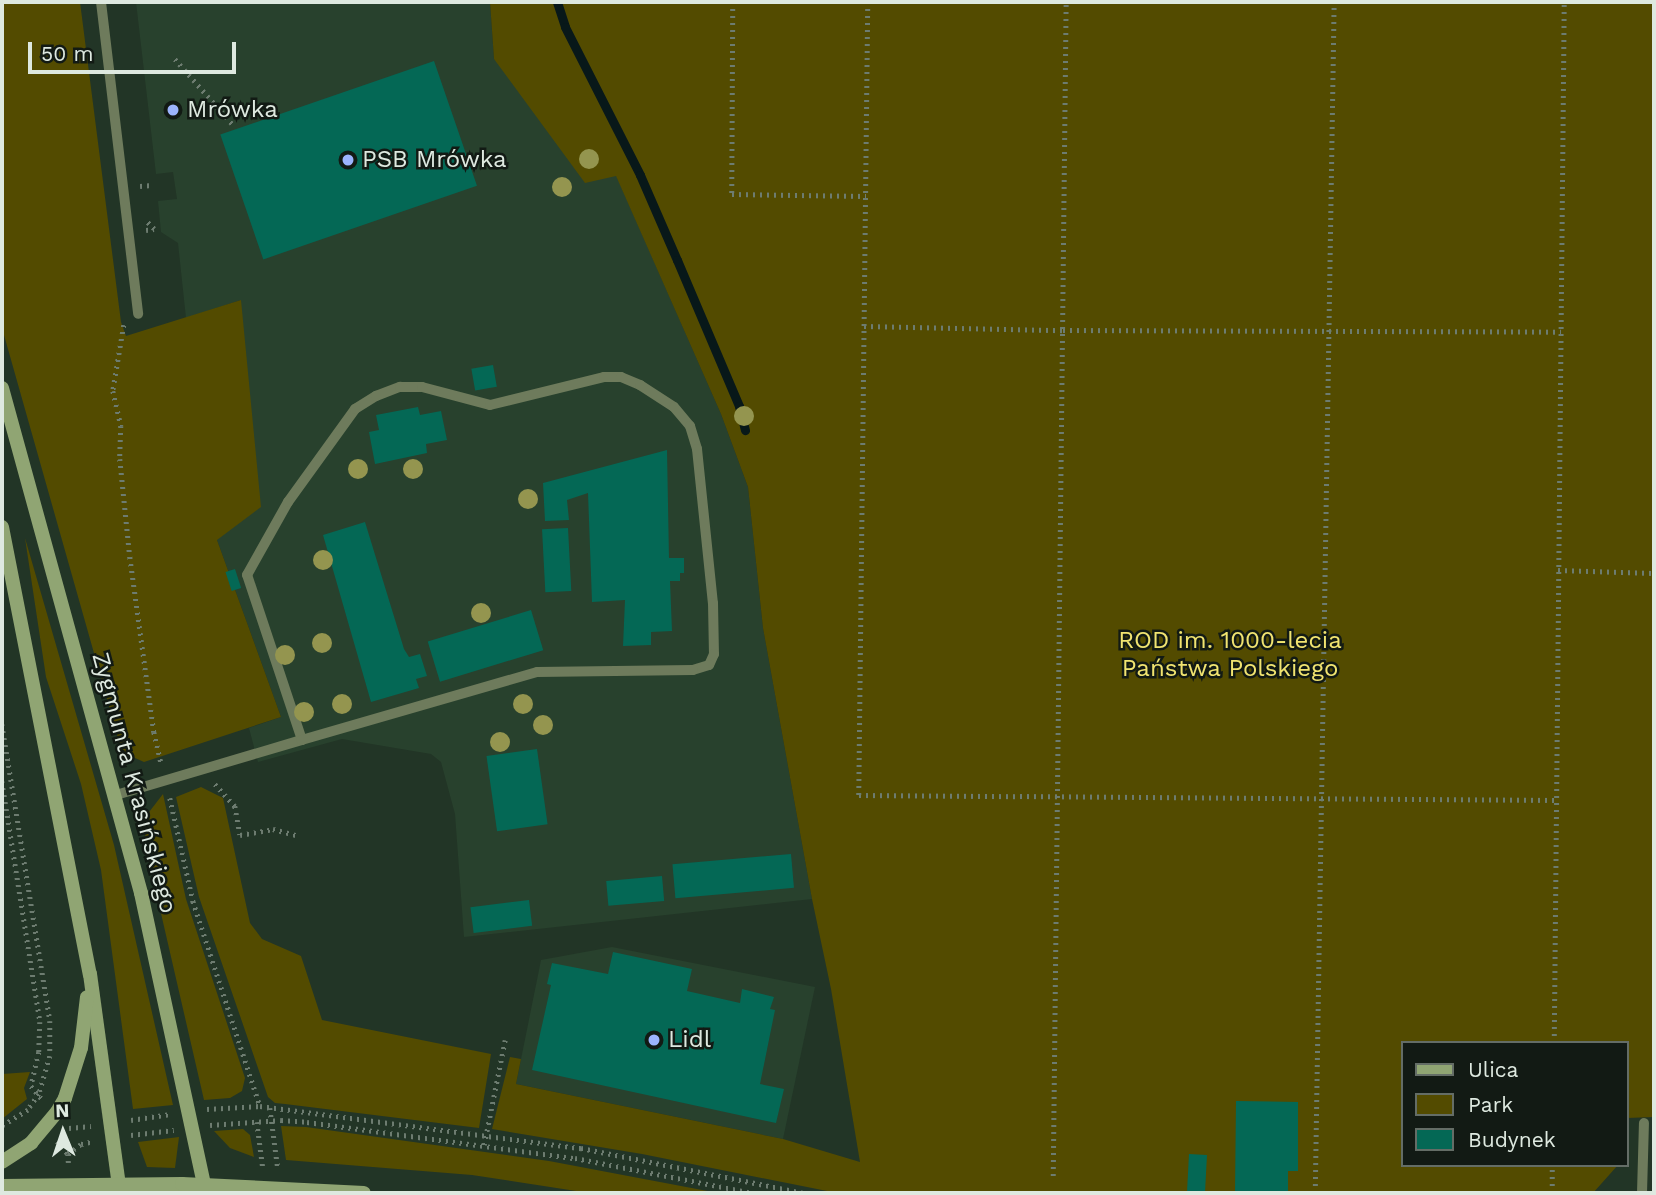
<!DOCTYPE html>
<meta charset="utf-8">
<style>
body{margin:0}
#map{position:relative;width:1656px;height:1195px;overflow:hidden;background:#223526;font-family:"Work Sans",sans-serif}
div>[style]{position:absolute}
.built>*{inset:0;background:#28412d}
.green>*{inset:0;background:#534b00}
.stream>*{height:9px;margin:-4.5px;padding:0 4.5px;transform-origin:4.5px;border-radius:4.5px;background:#081819}
.building>*{inset:0;background:#046855;transform-origin:0 0}
.path>*{height:4.5px;margin-top:-2.25px;transform-origin:0;background:repeating-linear-gradient(90deg,#6d7c70 0 2px,transparent 0 7px)}
.lane>*{height:10px;margin:-5px;padding:0 5px;transform-origin:5px;border-radius:5px;background:#6e7b5c}
.secondary>*{height:14px;margin:-7px;padding:0 7px;transform-origin:7px;border-radius:7px;background:#90a573}
.trees>*{width:20px;height:20px;margin:-10px;border-radius:50%;background:#94954f}
.dots>*{width:19px;height:19px;translate:-50% -50%;box-sizing:border-box;border:4px solid #121a14;border-radius:50%}
span{translate:-50% -50%;white-space:nowrap;text-align:center;line-height:1.15;-webkit-text-stroke:5px #121a14;paint-order:stroke}
.poi-label{font-size:24px;color:#dee9e0}
.left{translate:0 -50%;text-align:left}
.park-label{font-size:24px;color:#f1e470}
.street-label{font-size:24px;color:#dee9e0}
.frame{position:absolute;inset:0;border:4px solid #dee9e0;pointer-events:none}
.legend{position:absolute;left:1401px;top:1041px;width:228px;height:126px;box-sizing:border-box;background:#121a14;border:2px solid #646d66;margin:0;padding:9px 12px;list-style:none;font-size:21px;color:#dee9e0}
.legend li{display:flex;align-items:center;gap:14px;height:35px}
.legend b{width:35px;border:2px solid #646d66}
.north{position:absolute;left:28px;top:1097px;width:70px;height:70px;-webkit-text-stroke:5px #121a14;paint-order:stroke;rotate:358deg;font-size:19px;font-weight:700;line-height:28px;text-align:center;color:#dee9e0}
.north::after{content:'';display:block;margin:auto;width:24px;height:32px;background:#dee9e0;clip-path:polygon(50% 0,100% 100%,50% 72%,0 100%)}
.scale{position:absolute;left:28px;top:42px;width:208px;height:32px;box-sizing:border-box;border:4px solid #dee9e0;border-top:0;padding-left:9px;font-size:21px;line-height:24px;white-space:nowrap;color:#dee9e0;-webkit-text-stroke:5px #121a14;paint-order:stroke}
</style>
<div id="map">
<div class="built">
<i style="clip-path:polygon(136px 2px,490px 2px,494px 59px,616px 175px,721px 414px,748px 487px,763px 628px,812px 899px,464px 937px,455px 814px,441px 762px,431px 754px,342px 739px,258px 762px,249px 728px,281px 717px,217px 540px,241px 300px,186px 318px,178px 243px,161px 232px,158px 201px,177px 199px,173px 172px,156px 174px)"></i>
<i style="clip-path:polygon(612px 947px,815px 987px,783px 1139px,516px 1084px,541px 960px)"></i>
</div>
<div class="green">
<i style="clip-path:polygon(2px 2px,80px 2px,121px 322px,126px 336px,241px 300px,261px 507px,217px 540px,281px 717px,144px 762px,126px 754px,120px 745px,2px 328px)"></i>
<i style="clip-path:polygon(490px 2px,1654px 2px,1654px 1117px,1627px 1118px,1626px 1142px,1626px 1043px,1402px 1043px,1402px 1165px,1618px 1165px,1593px 1193px,837px 1193px,642px 1154px,492px 1129px,510px 1057px,521px 1059px,516px 1084px,783px 1139px,860px 1162px,831px 989px,812px 899px,763px 628px,748px 487px,721px 414px,616px 176px,585px 183px,494px 59px)"></i>
<i style="clip-path:polygon(25px 538px,114px 845px,173px 1105px,133px 1109px,101px 870px,81px 784px,46px 677px)"></i>
<i style="clip-path:polygon(201px 787px,223px 798px,250px 923px,262px 939px,301px 956px,322px 1020px,491px 1054px,479px 1128px,285px 1104px,275px 1103px,268px 1097px,199px 897px,176px 797px)"></i>
<i style="clip-path:polygon(163px 794px,186px 899px,245px 1078px,242px 1091px,230px 1098px,204px 1100px,145px 844px,146px 816px)"></i>
<i style="clip-path:polygon(30px 1072px,24px 1088px,27px 1099px,2px 1119px,2px 1074px)"></i>
<i style="clip-path:polygon(281px 1126px,306px 1127px,549px 1161px,718px 1193px,589px 1193px,472px 1175px,286px 1160px)"></i>
<i style="clip-path:polygon(243px 1129px,250px 1135px,254px 1157px,230px 1148px,214px 1131px)"></i>
<i style="clip-path:polygon(179px 1137px,175px 1168px,147px 1167px,138px 1142px)"></i>
</div>
<div class="stream">
<i style="left:557px;top:2px;width:26px;rotate:72deg"></i>
<i style="left:565px;top:27px;width:166px;rotate:63.1deg"></i>
<i style="left:640px;top:175px;width:93px;rotate:66.5deg"></i>
<i style="left:677px;top:260px;width:159px;rotate:67deg"></i>
<i style="left:739px;top:406px;width:25px;rotate:76deg"></i>
</div>
<div class="building">
<i style="left:434px;top:61px;width:132px;height:226px;rotate:71deg"></i>
<i style="left:493px;top:365px;width:22px;height:22px;rotate:80deg"></i>
<i style="clip-path:polygon(418px 407px,420px 415px,441px 411px,447px 440px,426px 444px,427px 453px,375px 464px,369px 432px,379px 430px,376px 415px)"></i>
<i style="clip-path:polygon(667px 450px,669px 558px,684px 558px,684px 573px,680px 573px,680px 581px,670px 581px,672px 631px,651px 632px,651px 645px,623px 646px,625px 600px,592px 602px,588px 493px,567px 500px,569px 520px,545px 521px,543px 483px)"></i>
<i style="clip-path:polygon(365px 522px,404px 649px,409px 657px,420px 654px,427px 676px,416px 679px,419px 688px,371px 702px,323px 535px)"></i>
<i style="left:568px;top:528px;width:63px;height:26px;rotate:87deg"></i>
<i style="left:235px;top:569px;width:20px;height:10px;rotate:72deg"></i>
<i style="left:531px;top:610px;width:42px;height:108px;rotate:73deg"></i>
<i style="left:537px;top:749px;width:76px;height:51px;rotate:82deg"></i>
<i style="left:791px;top:854px;width:34px;height:119px;rotate:85deg"></i>
<i style="left:662px;top:876px;width:25px;height:56px;rotate:85deg"></i>
<i style="left:529px;top:900px;width:26px;height:59px;rotate:83deg"></i>
<i style="clip-path:polygon(613px 952px,692px 969px,687px 991px,740px 1003px,742px 989px,774px 997px,770px 1009px,775px 1010px,760px 1084px,784px 1089px,776px 1123px,532px 1070px,551px 985px,547px 984px,552px 963px,608px 974px)"></i>
<i style="clip-path:polygon(1236px 1101px,1298px 1102px,1298px 1171px,1288px 1171px,1288px 1193px,1235px 1193px)"></i>
<i style="left:1189px;top:1154px;width:18px;height:39px;rotate:3deg"></i>
</div>
<div class="path">
<i style="left:733px;top:2px;width:192px;rotate:90.3deg"></i>
<i style="left:732px;top:194px;width:134px;rotate:0.9deg"></i>
<i style="left:868px;top:2px;width:793px;rotate:90.65deg"></i>
<i style="left:859px;top:795px;width:697px;rotate:0.41deg"></i>
<i style="left:175px;top:59px;width:89px;rotate:48.6deg"></i>
<i style="left:140px;top:186px;width:12px;rotate:-5deg"></i>
<i style="left:146px;top:230px;width:8px;rotate:-7deg"></i>
<i style="left:154px;top:229px;width:11px;rotate:-135deg"></i>
<i style="left:124px;top:325px;width:67px;rotate:99.5deg"></i>
<i style="left:113px;top:391px;width:36px;rotate:77deg"></i>
<i style="left:121px;top:426px;width:33px;rotate:92deg"></i>
<i style="left:120px;top:459px;width:99px;rotate:84.2deg"></i>
<i style="left:130px;top:557px;width:177px;rotate:82.2deg"></i>
<i style="left:154px;top:732px;width:32px;rotate:77deg"></i>
<i style="left:864px;top:326px;width:199px;rotate:1.2deg"></i>
<i style="left:1063px;top:330px;width:498px;rotate:0.2deg"></i>
<i style="left:1558px;top:570px;width:95px;rotate:1.8deg"></i>
<i style="left:2px;top:724px;width:301px;rotate:80.8deg"></i>
<i style="left:50px;top:1021px;width:35px;rotate:90deg"></i>
<i style="left:50px;top:1056px;width:40px;rotate:106deg"></i>
<i style="left:39px;top:1094px;width:19px;rotate:125deg"></i>
<i style="left:28px;top:1110px;width:31px;rotate:148deg"></i>
<i style="left:2px;top:781px;width:244px;rotate:81deg"></i>
<i style="left:40px;top:1022px;width:30px;rotate:92deg"></i>
<i style="left:39px;top:1052px;width:35px;rotate:103deg"></i>
<i style="left:31px;top:1086px;width:17px;rotate:50deg"></i>
<i style="left:215px;top:784px;width:30px;rotate:48deg"></i>
<i style="left:235px;top:806px;width:29px;rotate:80deg"></i>
<i style="left:240px;top:835px;width:34px;rotate:-10deg"></i>
<i style="left:273px;top:829px;width:24px;rotate:15deg"></i>
<i style="left:170px;top:798px;width:106px;rotate:77.4deg"></i>
<i style="left:193px;top:901px;width:216px;rotate:71.9deg"></i>
<i style="left:1554px;top:1043px;width:1041px;rotate:-89.45deg"></i>
<i style="left:270px;top:1108px;width:62px;rotate:82.5deg"></i>
<i style="left:207px;top:1109px;width:53px;rotate:-3.2deg"></i>
<i style="left:260px;top:1106px;width:324px;rotate:7.5deg"></i>
<i style="left:581px;top:1148px;width:227px;rotate:11.4deg"></i>
<i style="left:131px;top:1120px;width:40px;rotate:-8.5deg"></i>
<i style="left:257px;top:1122px;width:46px;rotate:82.6deg"></i>
<i style="left:210px;top:1125px;width:71px;rotate:-4deg"></i>
<i style="left:281px;top:1120px;width:26px;rotate:4deg"></i>
<i style="left:307px;top:1122px;width:270px;rotate:7.7deg"></i>
<i style="left:575px;top:1158px;width:181px;rotate:11.1deg"></i>
<i style="left:69px;top:1128px;width:22px;rotate:-5deg"></i>
<i style="left:131px;top:1135px;width:43px;rotate:-6.6deg"></i>
<i style="left:57px;top:1141px;width:17px;rotate:50deg"></i>
<i style="left:68px;top:1154px;width:13px;rotate:86deg"></i>
<i style="left:484px;top:1145px;width:107px;rotate:-78.7deg"></i>
<i style="left:68px;top:1154px;width:16px;rotate:-38deg"></i>
<i style="left:81px;top:1144px;width:13px;rotate:-13deg"></i>
<i style="left:1053px;top:1176px;width:1174px;rotate:-89.37deg"></i>
<i style="left:1315px;top:1193px;width:1191px;rotate:-89.09deg"></i>
<i style="left:1552px;top:1193px;width:28px;rotate:-90deg"></i>
</div>
<div class="lane">
<i style="left:101px;top:2px;width:314px;rotate:83.2deg"></i>
<i style="left:116px;top:795px;width:194px;rotate:-16.5deg"></i>
<i style="left:302px;top:740px;width:174px;rotate:-108.4deg"></i>
<i style="left:247px;top:575px;width:84px;rotate:-60.7deg"></i>
<i style="left:288px;top:502px;width:115px;rotate:-54.2deg"></i>
<i style="left:355px;top:409px;width:25px;rotate:-32deg"></i>
<i style="left:376px;top:396px;width:26px;rotate:-21deg"></i>
<i style="left:400px;top:387px;width:22px"></i>
<i style="left:422px;top:387px;width:70px;rotate:14.8deg"></i>
<i style="left:490px;top:405px;width:117px;rotate:-13.8deg"></i>
<i style="left:604px;top:377px;width:17px"></i>
<i style="left:621px;top:377px;width:21px;rotate:23deg"></i>
<i style="left:640px;top:385px;width:40px;rotate:32.9deg"></i>
<i style="left:674px;top:407px;width:25px;rotate:50deg"></i>
<i style="left:690px;top:426px;width:24px;rotate:73deg"></i>
<i style="left:697px;top:449px;width:155px;rotate:84.1deg"></i>
<i style="left:713px;top:603px;width:51px;rotate:88.9deg"></i>
<i style="left:714px;top:654px;width:12px;rotate:114deg"></i>
<i style="left:709px;top:665px;width:17px;rotate:163deg"></i>
<i style="left:693px;top:670px;width:156px;rotate:179.3deg"></i>
<i style="left:537px;top:672px;width:245px;rotate:163.9deg"></i>
<i style="left:1642px;top:1193px;width:70px;rotate:-88.4deg"></i>
</div>
<div class="secondary">
<i style="left:2px;top:388px;width:524px;rotate:74.61deg"></i>
<i style="left:141px;top:893px;width:307px;rotate:77.8deg"></i>
<i style="left:2px;top:527px;width:456px;rotate:78.9deg"></i>
<i style="left:90px;top:974px;width:221px;rotate:82.2deg"></i>
<i style="left:2px;top:1162px;width:35px;rotate:-33deg"></i>
<i style="left:31px;top:1143px;width:40px;rotate:-50deg"></i>
<i style="left:57px;top:1112px;width:16px;rotate:-60deg"></i>
<i style="left:65px;top:1098px;width:52px;rotate:-72.3deg"></i>
<i style="left:81px;top:1048px;width:51px;rotate:-83.3deg"></i>
<i style="left:2px;top:1186px;width:180px;rotate:-0.6deg"></i>
<i style="left:182px;top:1184px;width:182px;rotate:2.8deg"></i>
</div>
<div class="trees">
<i style="left:589px;top:159px"></i>
<i style="left:562px;top:187px"></i>
<i style="left:744px;top:416px"></i>
<i style="left:358px;top:469px"></i>
<i style="left:413px;top:469px"></i>
<i style="left:528px;top:499px"></i>
<i style="left:323px;top:560px"></i>
<i style="left:481px;top:613px"></i>
<i style="left:322px;top:643px"></i>
<i style="left:285px;top:655px"></i>
<i style="left:342px;top:704px"></i>
<i style="left:523px;top:704px"></i>
<i style="left:304px;top:712px"></i>
<i style="left:543px;top:725px"></i>
<i style="left:500px;top:742px"></i>
</div>
<div class="dots">
<i style="left:173px;top:110px;background:#9cb4fd"></i>
<i style="left:348px;top:160px;background:#9cb4fd"></i>
<i style="left:654px;top:1040px;background:#9cb4fd"></i>
</div>
<div class="poi-label">
<span class="left" style="left:187px;top:110px">Mrówka</span>
<span class="left" style="left:362px;top:160px">PSB Mrówka</span>
<span class="left" style="left:668px;top:1040px">Lidl</span>
</div>
<div class="park-label">
<span style="left:1230px;top:655px">ROD im. 1000-lecia<br>Państwa Polskiego</span>
</div>
<div class="street-label">
<span style="left:134px;top:783px;rotate:75deg">Zygmunta Krasińskiego</span>
</div>
<div class="frame"></div>
<ul class="legend">
<li><b style="height:9px;background:#90a573"></b>Ulica</li>
<li><b style="height:19px;background:#534b00"></b>Park</li>
<li><b style="height:19px;background:#046855"></b>Budynek</li>
</ul>
<div class="north">N</div>
<div class="scale">50 m</div>
</div>
